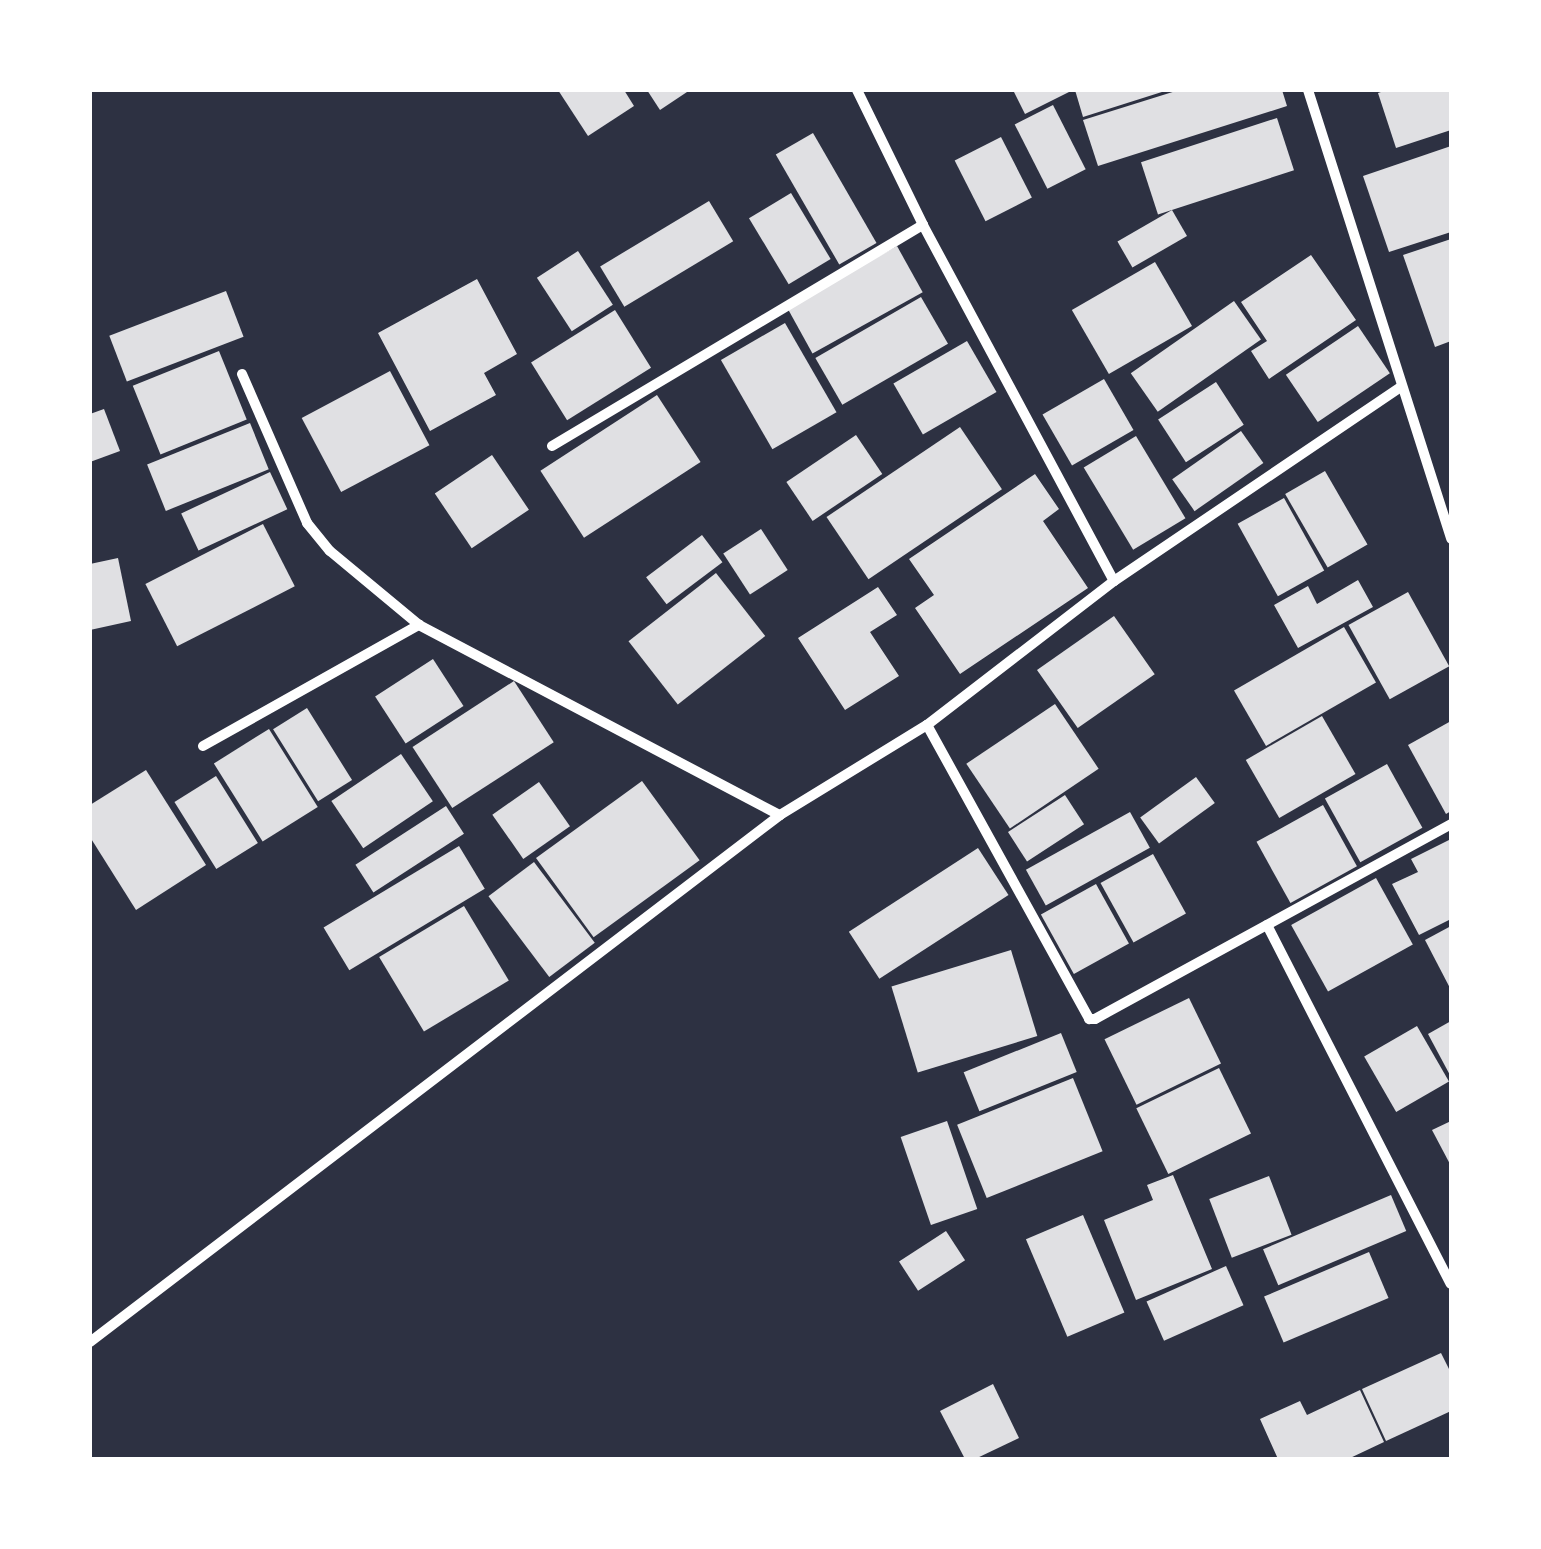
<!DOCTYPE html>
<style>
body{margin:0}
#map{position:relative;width:1541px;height:1549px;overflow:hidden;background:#2d3142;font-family:Signika,sans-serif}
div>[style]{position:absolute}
.building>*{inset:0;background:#e0e0e3;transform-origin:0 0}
.minor>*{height:10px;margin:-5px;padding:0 5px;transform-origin:5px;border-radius:5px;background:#fff}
span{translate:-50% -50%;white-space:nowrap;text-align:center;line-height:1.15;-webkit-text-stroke:8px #fff;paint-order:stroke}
.frame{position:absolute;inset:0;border:92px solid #fff;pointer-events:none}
</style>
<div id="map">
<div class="building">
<i style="clip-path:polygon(558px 90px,624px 90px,634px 106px,588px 136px)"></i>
<i style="clip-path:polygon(647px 90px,690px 90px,660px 110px)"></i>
<i style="clip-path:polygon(1013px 90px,1073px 90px,1025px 114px)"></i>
<i style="clip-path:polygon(1075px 90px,1165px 90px,1165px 91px,1083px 117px)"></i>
<i style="clip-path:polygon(1179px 90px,1282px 90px,1287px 106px,1098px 166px,1083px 120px)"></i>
<i style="clip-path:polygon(1387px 90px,1451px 90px,1451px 130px,1396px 148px,1378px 93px)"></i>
<i style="left:1053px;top:105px;width:72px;height:43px;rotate:63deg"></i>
<i style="left:1277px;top:118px;width:55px;height:143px;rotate:72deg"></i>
<i style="left:813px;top:133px;width:127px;height:43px;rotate:60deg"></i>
<i style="left:1001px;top:137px;width:68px;height:52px;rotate:63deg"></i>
<i style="clip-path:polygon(1451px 146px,1451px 232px,1389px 252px,1363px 176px)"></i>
<i style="left:791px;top:193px;width:77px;height:49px;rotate:59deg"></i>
<i style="left:709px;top:201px;width:47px;height:127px;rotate:59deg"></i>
<i style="left:1172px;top:210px;width:30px;height:63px;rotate:60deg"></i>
<i style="clip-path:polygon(1451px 239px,1451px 341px,1435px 347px,1403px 255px)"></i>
<i style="left:897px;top:246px;width:53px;height:126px;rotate:61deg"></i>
<i style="left:578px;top:251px;width:64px;height:49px;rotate:57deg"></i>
<i style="clip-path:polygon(1311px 255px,1356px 320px,1269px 379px,1251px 351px,1267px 341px,1241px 302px)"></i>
<i style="left:1155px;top:262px;width:74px;height:96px;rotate:60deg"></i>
<i style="clip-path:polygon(477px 279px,517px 354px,484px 373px,496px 395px,430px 431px,378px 333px)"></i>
<i style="left:226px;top:291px;width:49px;height:125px;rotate:69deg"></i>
<i style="left:921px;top:297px;width:54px;height:122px;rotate:60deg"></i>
<i style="left:1234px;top:301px;width:47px;height:126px;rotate:55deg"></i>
<i style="left:615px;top:310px;width:68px;height:99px;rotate:58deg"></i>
<i style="left:785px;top:323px;width:103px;height:74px;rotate:60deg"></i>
<i style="left:1358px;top:326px;width:57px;height:87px;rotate:56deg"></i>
<i style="left:967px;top:341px;width:59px;height:85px;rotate:60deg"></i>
<i style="left:219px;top:351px;width:74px;height:93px;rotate:68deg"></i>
<i style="left:390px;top:371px;width:84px;height:100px;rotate:62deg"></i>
<i style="left:1104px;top:379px;width:59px;height:71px;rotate:60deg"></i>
<i style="left:1216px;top:382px;width:51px;height:69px;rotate:57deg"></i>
<i style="left:657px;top:395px;width:80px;height:139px;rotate:57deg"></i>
<i style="clip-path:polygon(104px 409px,120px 451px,90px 462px,90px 414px)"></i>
<i style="left:250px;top:423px;width:50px;height:111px;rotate:68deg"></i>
<i style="left:960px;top:427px;width:75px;height:161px;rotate:56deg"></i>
<i style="left:1241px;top:431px;width:39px;height:84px;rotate:55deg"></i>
<i style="left:856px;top:435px;width:47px;height:84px;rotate:56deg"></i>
<i style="left:1136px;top:436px;width:96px;height:61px;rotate:59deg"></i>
<i style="left:492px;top:455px;width:66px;height:69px;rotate:56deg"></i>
<i style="left:1325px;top:471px;width:85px;height:46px;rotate:60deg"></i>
<i style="left:270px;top:472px;width:41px;height:98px;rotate:65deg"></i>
<i style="clip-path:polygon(1035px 474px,1059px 509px,1043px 521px,1088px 588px,960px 674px,915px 608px,934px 595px,909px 559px)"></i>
<i style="left:1284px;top:498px;width:83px;height:53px;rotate:61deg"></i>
<i style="left:263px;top:524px;width:70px;height:132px;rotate:63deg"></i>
<i style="left:761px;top:529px;width:49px;height:45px;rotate:57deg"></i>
<i style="left:702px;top:535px;width:34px;height:70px;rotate:53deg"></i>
<i style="clip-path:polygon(118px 558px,131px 621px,90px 630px,90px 564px)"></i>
<i style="left:716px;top:573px;width:80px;height:111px;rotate:52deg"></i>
<i style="clip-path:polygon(1358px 580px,1373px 607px,1298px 648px,1274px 605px,1308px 586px,1317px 604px)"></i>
<i style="clip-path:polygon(878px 587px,897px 615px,870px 632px,899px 676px,845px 710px,798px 638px)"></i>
<i style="left:1408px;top:592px;width:85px;height:68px;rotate:61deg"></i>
<i style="left:1114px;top:616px;width:71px;height:94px;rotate:55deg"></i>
<i style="left:1344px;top:627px;width:64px;height:127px;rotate:60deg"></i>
<i style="left:433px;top:659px;width:56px;height:69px;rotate:57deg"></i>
<i style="left:514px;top:681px;width:73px;height:121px;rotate:57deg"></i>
<i style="left:1055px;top:704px;width:78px;height:107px;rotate:56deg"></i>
<i style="left:307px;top:708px;width:85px;height:40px;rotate:58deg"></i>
<i style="left:1322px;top:716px;width:67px;height:88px;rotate:60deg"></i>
<i style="clip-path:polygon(1451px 721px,1451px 811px,1446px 814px,1408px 745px)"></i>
<i style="left:269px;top:729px;width:92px;height:65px;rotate:58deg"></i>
<i style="left:401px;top:754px;width:57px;height:84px;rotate:56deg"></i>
<i style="left:1387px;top:764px;width:73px;height:71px;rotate:61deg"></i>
<i style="clip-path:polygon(146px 770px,206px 865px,136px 910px,90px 837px,90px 805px)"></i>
<i style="left:216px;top:776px;width:79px;height:49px;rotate:58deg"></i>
<i style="left:1196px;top:777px;width:32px;height:69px;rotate:54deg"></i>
<i style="left:642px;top:781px;width:98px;height:131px;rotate:54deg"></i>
<i style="left:539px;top:782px;width:54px;height:57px;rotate:55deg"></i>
<i style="left:1065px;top:795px;width:35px;height:68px;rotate:57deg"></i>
<i style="left:1323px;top:805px;width:70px;height:76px;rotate:61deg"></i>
<i style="left:446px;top:806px;width:33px;height:108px;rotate:57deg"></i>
<i style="left:1130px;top:812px;width:41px;height:119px;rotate:61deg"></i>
<i style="clip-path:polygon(1451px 839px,1451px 919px,1419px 935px,1392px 884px,1418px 872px,1411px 859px)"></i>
<i style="left:459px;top:846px;width:50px;height:158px;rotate:59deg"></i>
<i style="left:978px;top:848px;width:56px;height:154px;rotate:57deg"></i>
<i style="left:1153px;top:854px;width:68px;height:60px;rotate:61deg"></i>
<i style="left:534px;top:862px;width:101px;height:57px;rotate:53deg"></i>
<i style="left:1376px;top:878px;width:76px;height:97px;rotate:61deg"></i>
<i style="left:1096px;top:884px;width:68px;height:63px;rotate:61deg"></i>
<i style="left:464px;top:906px;width:87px;height:99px;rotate:59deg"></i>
<i style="clip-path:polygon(1451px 926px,1451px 990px,1425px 940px)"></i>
<i style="left:1011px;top:950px;width:90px;height:125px;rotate:73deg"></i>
<i style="left:1189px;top:998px;width:73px;height:94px;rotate:64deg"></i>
<i style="clip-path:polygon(1451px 1021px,1451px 1077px,1428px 1034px)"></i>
<i style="left:1417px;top:1026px;width:64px;height:61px;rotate:60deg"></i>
<i style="left:1061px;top:1033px;width:42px;height:105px;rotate:68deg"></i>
<i style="left:1219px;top:1068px;width:73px;height:92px;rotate:64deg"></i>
<i style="left:1073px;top:1078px;width:79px;height:125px;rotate:68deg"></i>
<i style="left:947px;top:1121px;width:93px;height:49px;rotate:71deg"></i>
<i style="clip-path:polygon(1451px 1121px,1451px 1166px,1432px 1130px)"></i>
<i style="clip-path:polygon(1173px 1175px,1212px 1269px,1136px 1300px,1104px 1220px,1153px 1200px,1147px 1185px)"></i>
<i style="left:1269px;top:1176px;width:63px;height:64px;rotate:69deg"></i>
<i style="left:1391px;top:1195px;width:39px;height:139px;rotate:67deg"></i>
<i style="left:1083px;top:1215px;width:106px;height:62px;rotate:67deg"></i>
<i style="left:946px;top:1231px;width:35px;height:56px;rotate:57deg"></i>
<i style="left:1369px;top:1252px;width:50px;height:114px;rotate:67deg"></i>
<i style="left:1226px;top:1266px;width:43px;height:87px;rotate:66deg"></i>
<i style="clip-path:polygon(1441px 1353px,1451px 1373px,1451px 1411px,1386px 1441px,1362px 1389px)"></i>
<i style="clip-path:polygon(993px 1384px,1019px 1438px,975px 1459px,965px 1459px,940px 1411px)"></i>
<i style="clip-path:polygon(1360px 1390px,1384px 1442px,1348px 1459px,1278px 1459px,1260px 1419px,1300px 1401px,1307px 1415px)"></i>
</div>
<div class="minor">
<i style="left:857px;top:90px;width:150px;rotate:63.9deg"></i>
<i style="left:923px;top:225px;width:404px;rotate:61.8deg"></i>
<i style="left:1308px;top:90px;width:471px;rotate:72.3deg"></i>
<i style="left:242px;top:374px;width:163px;rotate:66.4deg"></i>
<i style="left:307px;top:523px;width:36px;rotate:51deg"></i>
<i style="left:330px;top:551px;width:116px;rotate:39.7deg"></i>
<i style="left:419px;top:625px;width:408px;rotate:27.8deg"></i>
<i style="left:780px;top:815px;width:172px;rotate:-31.5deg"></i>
<i style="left:927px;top:725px;width:236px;rotate:-37.6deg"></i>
<i style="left:1114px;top:581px;width:346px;rotate:-34.1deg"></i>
<i style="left:552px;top:446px;width:432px;rotate:-30.8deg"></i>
<i style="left:927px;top:725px;width:336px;rotate:61.1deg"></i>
<i style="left:1089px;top:1019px;width:6px"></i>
<i style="left:1095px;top:1019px;width:406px;rotate:-28.7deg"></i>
<i style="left:203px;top:746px;width:248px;rotate:-29.3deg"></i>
<i style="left:1267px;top:925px;width:403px;rotate:62.9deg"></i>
<i style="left:90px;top:1342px;width:868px;rotate:-37.37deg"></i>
</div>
<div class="frame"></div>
</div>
